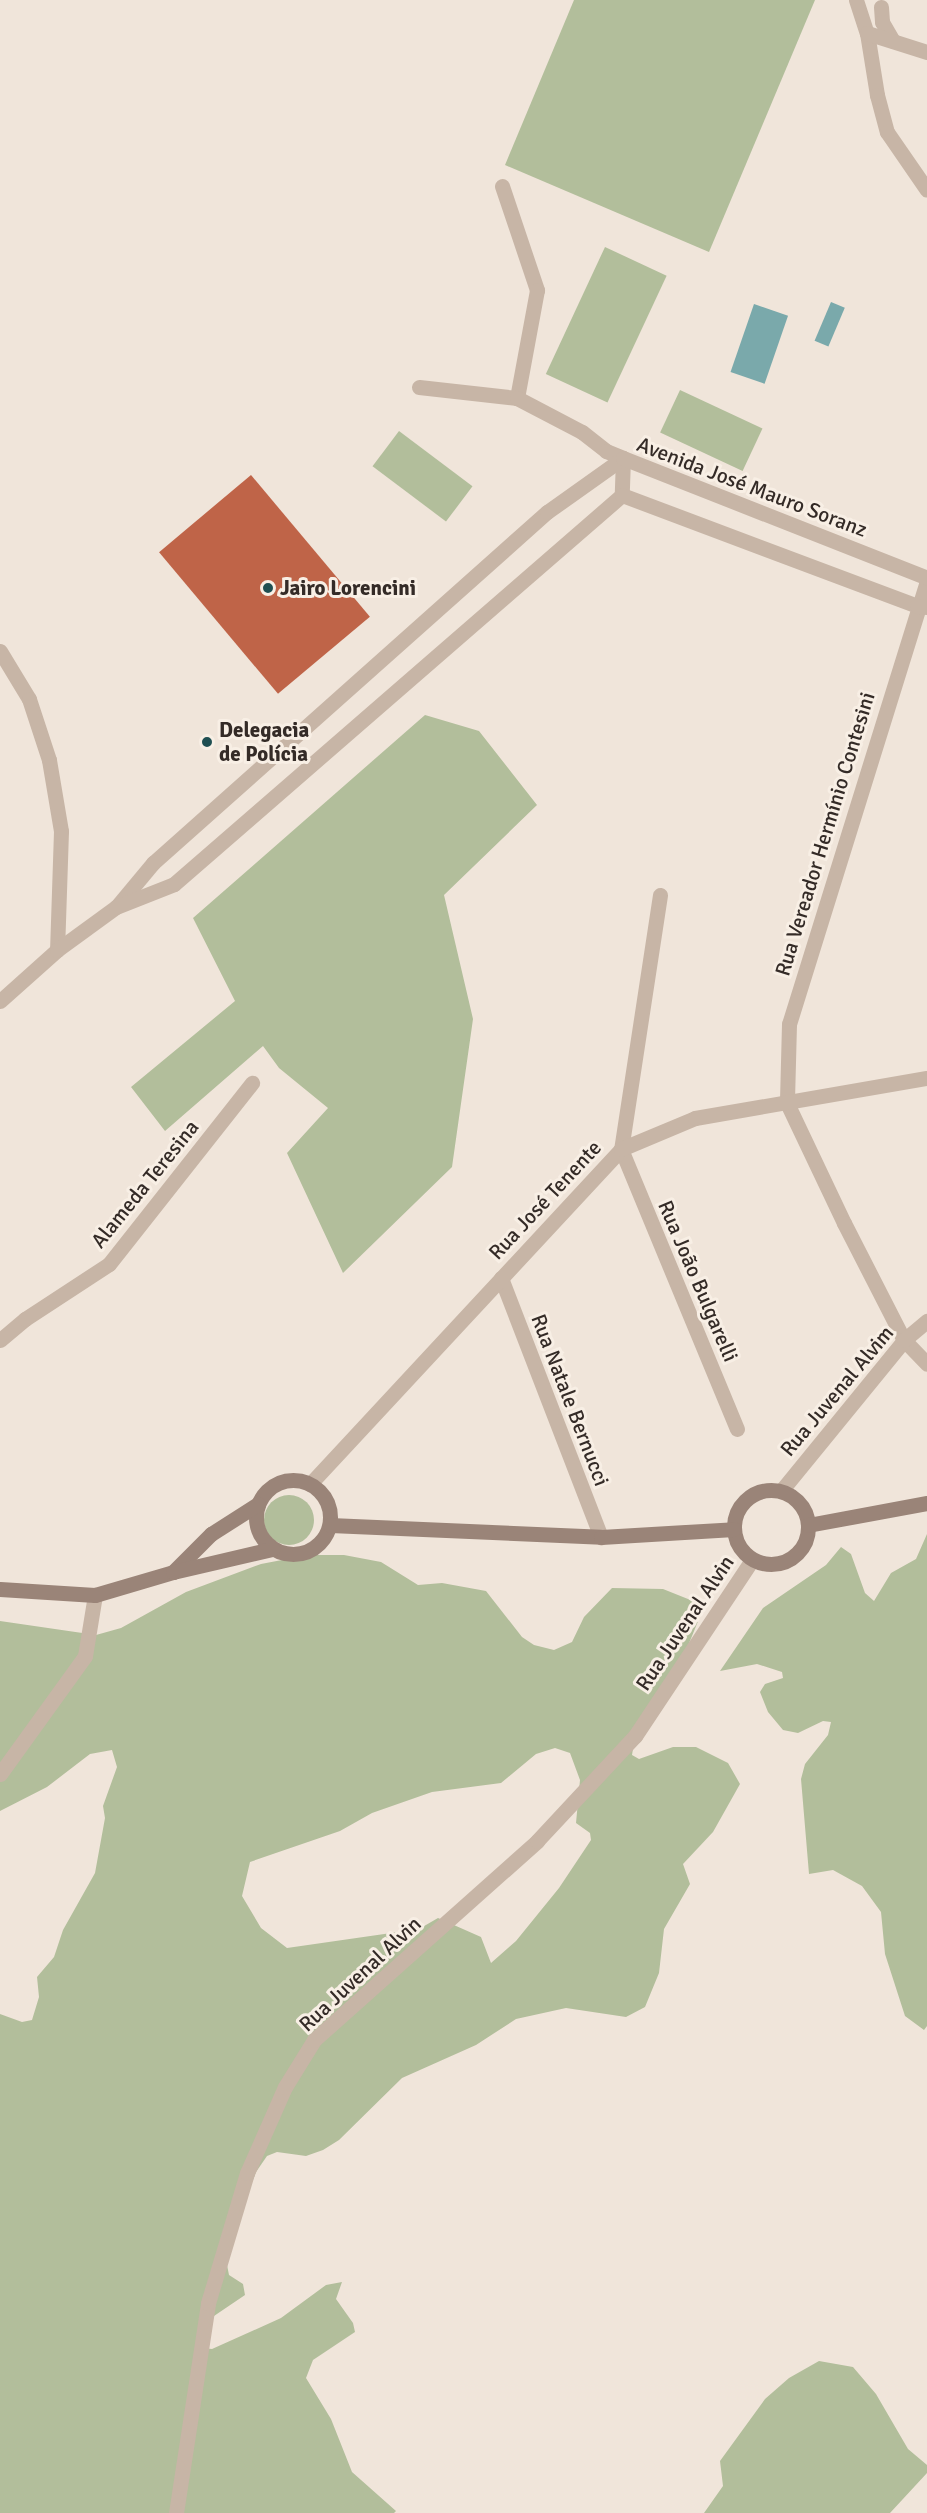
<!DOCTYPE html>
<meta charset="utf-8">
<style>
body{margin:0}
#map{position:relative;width:927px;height:2513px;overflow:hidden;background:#f0e5da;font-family:Signika,sans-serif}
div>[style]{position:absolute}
.green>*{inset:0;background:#b2be9b;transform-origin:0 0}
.round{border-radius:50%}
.water>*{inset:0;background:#7aa9ab;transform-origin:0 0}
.building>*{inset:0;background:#bf6448;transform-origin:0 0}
.street>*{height:15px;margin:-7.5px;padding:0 7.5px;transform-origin:7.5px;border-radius:7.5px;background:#c7b5a6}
.secondary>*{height:15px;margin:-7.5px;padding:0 7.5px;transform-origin:7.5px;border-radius:7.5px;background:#9a8478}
.secondary>.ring{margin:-7.5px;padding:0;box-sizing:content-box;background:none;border:15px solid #9a8478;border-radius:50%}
.dots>*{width:16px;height:16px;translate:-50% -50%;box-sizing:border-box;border:3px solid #f8efe5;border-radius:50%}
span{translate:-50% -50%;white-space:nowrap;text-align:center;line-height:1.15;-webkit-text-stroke:6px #f8efe5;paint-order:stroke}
.street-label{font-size:21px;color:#342b27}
.poi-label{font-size:21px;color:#342b27;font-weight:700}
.left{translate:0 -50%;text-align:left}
</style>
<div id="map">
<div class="green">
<i style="clip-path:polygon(574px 0,815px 0,709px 252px,505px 165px)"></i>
<i style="left:605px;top:247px;width:68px;height:140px;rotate:25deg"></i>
<i style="left:680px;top:390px;width:91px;height:47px;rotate:25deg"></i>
<i style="left:399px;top:431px;width:92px;height:44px;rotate:37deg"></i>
<i style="clip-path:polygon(425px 715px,479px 731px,537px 805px,444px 895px,473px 1019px,452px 1167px,343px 1273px,287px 1153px,328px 1108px,279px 1068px,263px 1046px,165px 1131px,131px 1087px,235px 1001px,193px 918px)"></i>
<i class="round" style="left:264px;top:1495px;width:50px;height:50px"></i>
<i style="clip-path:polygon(927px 1534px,927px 2026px,924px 2030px,905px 2016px,885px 1954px,881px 1912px,862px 1886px,833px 1870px,809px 1874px,801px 1779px,805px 1764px,828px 1735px,831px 1722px,823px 1721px,798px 1733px,783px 1730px,768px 1712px,760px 1692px,765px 1684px,783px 1678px,782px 1672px,757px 1664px,720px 1671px,763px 1608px,826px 1565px,841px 1547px,851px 1554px,865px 1593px,874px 1601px,891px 1573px,916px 1559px)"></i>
<i style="clip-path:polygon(evenodd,308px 1555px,344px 1555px,381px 1562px,418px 1585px,442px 1583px,486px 1591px,522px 1637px,534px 1645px,554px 1650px,572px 1642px,584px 1617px,612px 1588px,663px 1589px,698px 1603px,701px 1614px,683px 1658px,635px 1736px,632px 1755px,639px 1759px,673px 1747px,696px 1747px,728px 1763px,740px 1784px,713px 1832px,683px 1864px,690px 1884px,664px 1929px,659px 1973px,645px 2007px,626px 2017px,566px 2008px,516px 2019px,476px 2045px,402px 2078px,339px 2140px,323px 2150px,306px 2156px,277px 2152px,267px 2156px,256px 2172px,240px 2213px,227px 2265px,229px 2275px,243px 2284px,245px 2295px,214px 2316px,199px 2339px,202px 2348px,212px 2349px,281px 2318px,326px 2285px,342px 2282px,336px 2299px,353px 2323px,355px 2332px,313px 2360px,306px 2378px,331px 2419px,352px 2472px,396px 2511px,394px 2513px,0 2513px,0 2014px,22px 2022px,32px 2020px,39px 1997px,37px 1977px,54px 1957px,63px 1930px,95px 1873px,105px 1818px,103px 1806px,117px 1767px,112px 1750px,90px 1754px,47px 1787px,0 1811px,0 1621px,96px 1635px,121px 1628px,186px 1592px,261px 1564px,308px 1555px,555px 1748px,570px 1753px,580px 1780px,576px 1823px,590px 1833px,591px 1840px,559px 1888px,516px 1941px,491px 1963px,481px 1937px,438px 1918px,419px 1929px,287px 1948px,261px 1928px,242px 1896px,250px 1862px,340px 1831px,372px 1813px,432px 1792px,501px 1783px,536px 1754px,555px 1748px)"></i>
<i style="clip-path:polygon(819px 2361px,853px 2367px,876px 2394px,908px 2449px,927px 2465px,927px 2473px,890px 2513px,704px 2513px,723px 2486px,720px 2461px,765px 2399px,789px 2378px)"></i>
</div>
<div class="water">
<i style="left:831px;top:302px;width:15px;height:42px;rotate:23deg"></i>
<i style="left:754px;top:304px;width:36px;height:72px;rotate:19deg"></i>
</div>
<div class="building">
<i style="left:251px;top:475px;width:185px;height:120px;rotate:50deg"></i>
</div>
<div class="street">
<i style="left:856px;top:0;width:35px;rotate:72deg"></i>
<i style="left:867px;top:33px;width:63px;rotate:80.8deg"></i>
<i style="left:877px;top:95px;width:38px;rotate:75deg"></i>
<i style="left:887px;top:132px;width:70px;rotate:55.4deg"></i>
<i style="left:881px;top:7px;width:15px;rotate:86deg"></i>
<i style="left:882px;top:22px;width:22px;rotate:60deg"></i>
<i style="left:867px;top:33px;width:63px;rotate:17.6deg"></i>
<i style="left:502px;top:186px;width:110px;rotate:71.4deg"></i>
<i style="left:537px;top:290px;width:110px;rotate:100.5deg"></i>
<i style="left:419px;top:387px;width:99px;rotate:6.4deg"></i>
<i style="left:517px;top:398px;width:73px;rotate:27.6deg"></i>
<i style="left:582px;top:432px;width:31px;rotate:38deg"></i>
<i style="left:606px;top:451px;width:18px;rotate:22deg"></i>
<i style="left:623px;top:458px;width:37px;rotate:92deg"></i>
<i style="left:927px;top:581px;width:464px;rotate:107.3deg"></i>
<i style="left:789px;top:1024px;width:79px;rotate:91.5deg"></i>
<i style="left:787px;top:1103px;width:133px;rotate:64.6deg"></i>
<i style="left:844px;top:1223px;width:131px;rotate:62.9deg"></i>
<i style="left:904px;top:1340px;width:33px;rotate:46deg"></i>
<i style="left:0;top:651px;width:56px;rotate:58.9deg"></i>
<i style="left:29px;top:699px;width:64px;rotate:71.8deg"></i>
<i style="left:49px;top:760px;width:72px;rotate:80.4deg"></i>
<i style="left:61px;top:831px;width:119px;rotate:91.9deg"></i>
<i style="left:660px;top:895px;width:257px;rotate:98.7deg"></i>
<i style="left:621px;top:1149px;width:303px;rotate:67.5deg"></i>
<i style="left:118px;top:905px;width:55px;rotate:-50.2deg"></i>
<i style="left:153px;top:863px;width:528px;rotate:-41.7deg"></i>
<i style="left:547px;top:512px;width:93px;rotate:-35.4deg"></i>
<i style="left:623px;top:458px;width:327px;rotate:21.5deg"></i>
<i style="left:0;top:1001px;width:76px;rotate:-41.8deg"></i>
<i style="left:57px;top:950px;width:73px;rotate:-36.1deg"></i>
<i style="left:116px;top:907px;width:62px;rotate:-21.6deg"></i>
<i style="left:174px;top:884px;width:593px;rotate:-40.97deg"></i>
<i style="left:622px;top:495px;width:315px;rotate:20.6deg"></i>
<i style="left:917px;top:606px;width:10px;rotate:6deg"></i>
<i style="left:501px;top:1278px;width:278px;rotate:68.9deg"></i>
<i style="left:0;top:1340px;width:33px;rotate:-40deg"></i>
<i style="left:25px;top:1319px;width:100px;rotate:-33.2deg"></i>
<i style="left:109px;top:1264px;width:231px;rotate:-51.7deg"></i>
<i style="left:310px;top:1484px;width:457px;rotate:-47.1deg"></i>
<i style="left:621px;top:1149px;width:80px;rotate:-22.7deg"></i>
<i style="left:695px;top:1118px;width:235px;rotate:-9.8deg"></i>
<i style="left:781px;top:1491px;width:195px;rotate:-50.8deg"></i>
<i style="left:904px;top:1340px;width:30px;rotate:-40deg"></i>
<i style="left:0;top:1774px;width:145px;rotate:-54.2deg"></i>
<i style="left:85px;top:1656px;width:62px;rotate:-80.7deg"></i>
<i style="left:176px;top:2513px;width:212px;rotate:-81.3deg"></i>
<i style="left:208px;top:2303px;width:136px;rotate:-73.3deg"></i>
<i style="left:247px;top:2173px;width:94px;rotate:-66.2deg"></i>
<i style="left:285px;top:2087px;width:55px;rotate:-58.3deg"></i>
<i style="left:314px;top:2040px;width:299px;rotate:-41.7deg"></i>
<i style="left:537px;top:1841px;width:144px;rotate:-47deg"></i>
<i style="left:635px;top:1736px;width:211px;rotate:-56.4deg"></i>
</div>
<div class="secondary">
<i class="ring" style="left:256px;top:1480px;width:59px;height:59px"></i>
<i class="ring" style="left:734px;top:1490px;width:59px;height:59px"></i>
<i style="left:330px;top:1525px;width:271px;rotate:2.5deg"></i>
<i style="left:601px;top:1537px;width:133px;rotate:-3.4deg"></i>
<i style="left:808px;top:1525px;width:121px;rotate:-10.5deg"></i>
<i style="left:173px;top:1572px;width:54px;rotate:-45deg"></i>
<i style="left:211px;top:1534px;width:56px;rotate:-32.6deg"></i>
<i style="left:0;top:1589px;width:95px;rotate:3.6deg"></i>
<i style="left:95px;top:1595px;width:81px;rotate:-16.4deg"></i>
<i style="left:173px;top:1572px;width:102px;rotate:-13.1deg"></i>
</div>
<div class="dots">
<i style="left:268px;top:588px;background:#1f4f52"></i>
<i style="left:207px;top:742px;background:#1f4f52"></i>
</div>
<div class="street-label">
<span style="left:752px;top:487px;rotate:21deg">Avenida José Mauro Soranz</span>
<span style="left:825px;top:834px;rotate:-73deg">Rua Vereador Hermínio Contesini</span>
<span style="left:145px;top:1184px;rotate:-51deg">Alameda Teresina</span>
<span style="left:545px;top:1200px;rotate:-47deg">Rua José Tenente</span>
<span style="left:698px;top:1281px;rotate:67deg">Rua João Bulgarelli</span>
<span style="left:837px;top:1391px;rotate:-50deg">Rua Juvenal Alvim</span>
<span style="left:570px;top:1400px;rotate:69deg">Rua Natale Bernucci</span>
<span style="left:685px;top:1623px;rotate:-56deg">Rua Juvenal Alvin</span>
<span style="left:360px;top:1974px;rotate:-43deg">Rua Juvenal Alvin</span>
</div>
<div class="poi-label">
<span class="left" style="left:280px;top:588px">Jairo Lorencini</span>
<span class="left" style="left:219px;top:742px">Delegacia<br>de Polícia</span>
</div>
</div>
